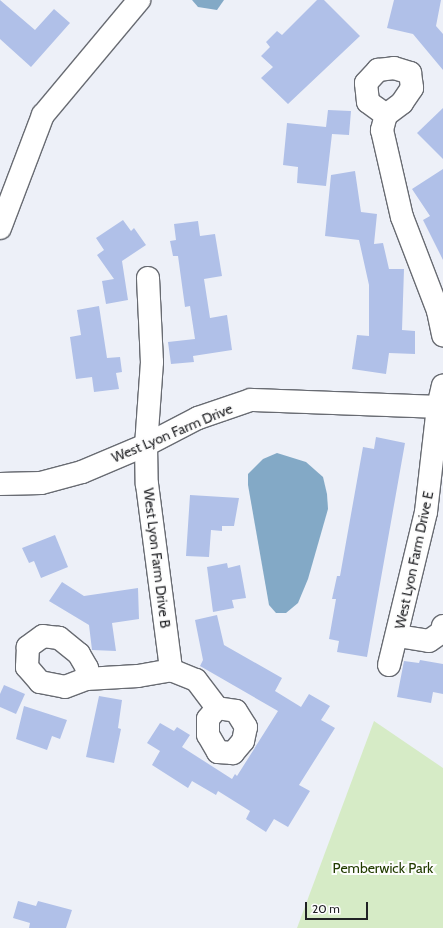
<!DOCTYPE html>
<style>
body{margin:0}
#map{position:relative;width:443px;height:928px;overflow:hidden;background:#edf0f8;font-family:Cabin,sans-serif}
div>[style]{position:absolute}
.green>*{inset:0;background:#d6ebc6}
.water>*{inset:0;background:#83a9c6}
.building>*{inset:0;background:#b0c0e8}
.roads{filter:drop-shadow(1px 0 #686b72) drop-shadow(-1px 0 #686b72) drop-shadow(0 1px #686b72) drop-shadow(0 -1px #686b72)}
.minor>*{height:22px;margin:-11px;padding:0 11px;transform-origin:11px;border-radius:11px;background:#fff}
span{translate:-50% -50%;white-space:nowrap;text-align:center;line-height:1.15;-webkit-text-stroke:4px #fdfdfd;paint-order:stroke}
.street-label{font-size:14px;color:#212225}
.park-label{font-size:14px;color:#223c00}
.scale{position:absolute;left:305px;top:902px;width:63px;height:18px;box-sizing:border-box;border:2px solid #212225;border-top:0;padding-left:5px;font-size:12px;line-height:14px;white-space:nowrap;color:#212225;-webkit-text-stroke:3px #fdfdfd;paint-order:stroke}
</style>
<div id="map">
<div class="green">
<i style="clip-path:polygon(374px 721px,443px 768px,443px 928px,297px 928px)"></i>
</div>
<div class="water">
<i style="clip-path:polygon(192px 0,224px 0,217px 10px,198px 7px)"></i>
<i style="clip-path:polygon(277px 453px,306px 462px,323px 477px,327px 494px,328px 509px,308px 579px,298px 603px,286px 613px,276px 613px,269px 605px,248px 485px,248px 474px,263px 459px)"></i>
</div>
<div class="building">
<i style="clip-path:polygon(0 0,35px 30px,54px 9px,70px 23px,31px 67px,0 39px)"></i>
<i style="clip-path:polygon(317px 0,324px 0,360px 36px,288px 104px,261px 78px,273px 67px,261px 56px,270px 47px,266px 42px,277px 31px,282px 35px)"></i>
<i style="clip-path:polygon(394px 0,441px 0,436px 26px,443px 34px,443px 70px,413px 34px,387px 28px)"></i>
<i style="clip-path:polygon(443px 108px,443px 159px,417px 133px)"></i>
<i style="clip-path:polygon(328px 110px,351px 111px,349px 135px,332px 134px,326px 186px,297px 183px,298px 167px,283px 165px,287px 123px,326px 127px)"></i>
<i style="clip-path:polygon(443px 169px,443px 260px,423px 220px,430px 216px,412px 189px)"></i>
<i style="clip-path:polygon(355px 171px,361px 212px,377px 214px,374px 244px,383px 243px,389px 269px,404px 269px,402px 330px,415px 331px,415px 354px,389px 353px,386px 374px,352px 369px,357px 335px,369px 336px,369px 285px,359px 240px,325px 236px,331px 175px)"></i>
<i style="clip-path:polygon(123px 220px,131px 231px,134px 228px,146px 245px,122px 261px,128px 300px,106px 304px,102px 281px,114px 279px,97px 255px,104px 250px,96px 238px)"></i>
<i style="clip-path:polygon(198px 221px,200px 236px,215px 234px,222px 276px,204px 279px,210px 318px,227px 315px,232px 350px,193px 356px,194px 362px,171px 364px,168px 342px,195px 339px,190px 306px,185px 307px,178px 256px,173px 256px,170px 241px,176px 240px,174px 224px)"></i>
<i style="clip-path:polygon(99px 306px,107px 358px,120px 357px,122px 372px,116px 373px,119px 389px,94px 392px,92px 377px,76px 379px,70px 337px,81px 335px,77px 310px)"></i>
<i style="clip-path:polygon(376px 437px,405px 443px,367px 657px,337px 652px,339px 641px,329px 639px,336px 599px,332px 599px,337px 576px,340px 576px,363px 447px,374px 449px)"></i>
<i style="clip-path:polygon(190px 495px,239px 498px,234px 526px,222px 526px,222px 531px,211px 530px,209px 557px,186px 556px)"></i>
<i style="clip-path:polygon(55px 535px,68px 567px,41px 578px,34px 561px,29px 563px,22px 548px)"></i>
<i style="clip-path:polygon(227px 563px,228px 568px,240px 565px,246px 598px,232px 600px,234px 608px,213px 612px,207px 567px)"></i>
<i style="clip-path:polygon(62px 582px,84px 596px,138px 588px,139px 619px,112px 623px,116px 651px,92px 650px,89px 625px,49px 601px)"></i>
<i style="clip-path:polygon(217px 615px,224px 645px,282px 678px,275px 691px,301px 707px,309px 694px,330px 706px,321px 720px,335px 728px,299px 785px,310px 791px,288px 827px,274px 819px,266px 832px,246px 819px,250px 811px,218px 791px,216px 795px,192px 781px,188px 788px,152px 765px,160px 751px,147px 743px,160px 723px,174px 731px,177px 727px,190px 735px,182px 747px,232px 779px,235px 774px,237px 776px,278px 711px,200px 666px,203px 660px,195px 620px)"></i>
<i style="clip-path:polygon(420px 660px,443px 664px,443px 694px,433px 692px,431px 703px,397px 697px,404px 661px,419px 663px)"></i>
<i style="clip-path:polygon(4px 685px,25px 694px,16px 714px,0 707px,0 694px)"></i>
<i style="clip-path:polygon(99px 696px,122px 700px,118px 728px,121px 729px,114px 763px,86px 757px)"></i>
<i style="clip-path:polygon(24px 706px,67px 720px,60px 739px,52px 736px,47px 750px,16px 739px)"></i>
<i style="clip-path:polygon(18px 901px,36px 906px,38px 901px,72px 910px,66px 928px,29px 928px,30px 923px,13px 918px)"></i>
</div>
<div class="roads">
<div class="minor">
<i style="left:386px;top:115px;width:22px;rotate:-144deg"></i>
<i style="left:368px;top:102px;width:19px;rotate:-96deg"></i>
<i style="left:366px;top:83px;width:18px;rotate:-47deg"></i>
<i style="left:378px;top:70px;width:16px;rotate:-7deg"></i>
<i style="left:394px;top:68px;width:17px;rotate:17deg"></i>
<i style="left:410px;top:73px;width:15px;rotate:82deg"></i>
<i style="left:412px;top:88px;width:18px;rotate:124deg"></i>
<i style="left:402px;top:103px;width:20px;rotate:143deg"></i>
<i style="left:386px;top:115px;width:16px;rotate:105deg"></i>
<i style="left:382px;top:130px;width:89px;rotate:77.1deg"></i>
<i style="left:402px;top:217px;width:101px;rotate:69deg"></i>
<i style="left:438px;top:311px;width:25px;rotate:78deg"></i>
<i style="left:0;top:228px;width:121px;rotate:-69.2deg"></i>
<i style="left:43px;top:115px;width:150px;rotate:-50.1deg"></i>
<i style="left:148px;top:278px;width:84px;rotate:87.3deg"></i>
<i style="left:152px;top:362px;width:83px;rotate:94.1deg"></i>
<i style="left:146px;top:445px;width:39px;rotate:89deg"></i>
<i style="left:147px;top:484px;width:188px;rotate:82.6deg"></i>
<i style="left:0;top:484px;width:41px;rotate:-1.4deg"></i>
<i style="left:41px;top:483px;width:42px;rotate:-15deg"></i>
<i style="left:82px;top:472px;width:69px;rotate:-22.9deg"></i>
<i style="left:146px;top:445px;width:59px;rotate:-27.4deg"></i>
<i style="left:198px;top:418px;width:56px;rotate:-18.8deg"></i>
<i style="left:251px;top:400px;width:192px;rotate:2.1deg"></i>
<i style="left:398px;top:636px;width:31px;rotate:9deg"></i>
<i style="left:429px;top:641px;width:16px;rotate:-35deg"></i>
<i style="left:442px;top:632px;width:6px;rotate:-81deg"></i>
<i style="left:389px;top:665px;width:157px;rotate:-76.4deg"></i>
<i style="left:426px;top:512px;width:106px;rotate:-83.5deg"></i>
<i style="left:438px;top:407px;width:22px;rotate:-77deg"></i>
<i style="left:86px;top:679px;width:11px;rotate:-85deg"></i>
<i style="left:87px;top:668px;width:16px;rotate:-120deg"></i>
<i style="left:79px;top:654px;width:26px;rotate:-141deg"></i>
<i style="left:59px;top:638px;width:16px;rotate:-173deg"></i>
<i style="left:43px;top:636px;width:19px;rotate:144deg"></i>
<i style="left:28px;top:647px;width:20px;rotate:93deg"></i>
<i style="left:27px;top:667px;width:20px;rotate:49deg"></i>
<i style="left:40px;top:682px;width:25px;rotate:11deg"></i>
<i style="left:65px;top:687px;width:22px;rotate:-21deg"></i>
<i style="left:86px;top:679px;width:52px;rotate:-3.3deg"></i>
<i style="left:138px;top:676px;width:34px;rotate:-10deg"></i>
<i style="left:171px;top:670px;width:27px;rotate:22deg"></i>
<i style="left:196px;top:680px;width:35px;rotate:53deg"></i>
<i style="left:217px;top:708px;width:19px;rotate:9deg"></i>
<i style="left:236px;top:711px;width:19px;rotate:58deg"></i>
<i style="left:246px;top:727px;width:14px;rotate:102deg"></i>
<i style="left:243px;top:741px;width:16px;rotate:130deg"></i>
<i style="left:233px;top:753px;width:15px;rotate:-176deg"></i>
<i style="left:218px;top:752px;width:20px;rotate:-120deg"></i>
<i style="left:208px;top:735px;width:16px;rotate:-90deg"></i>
<i style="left:208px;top:719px;width:14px;rotate:-51deg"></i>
</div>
</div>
<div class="street-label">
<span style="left:172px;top:433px;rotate:-23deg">West Lyon Farm Drive</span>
<span style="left:157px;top:558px;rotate:83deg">West Lyon Farm Drive B</span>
<span style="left:414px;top:560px;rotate:-78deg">West Lyon Farm Drive E</span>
</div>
<div class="park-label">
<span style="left:383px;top:868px">Pemberwick Park</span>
</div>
<div class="scale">20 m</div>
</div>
